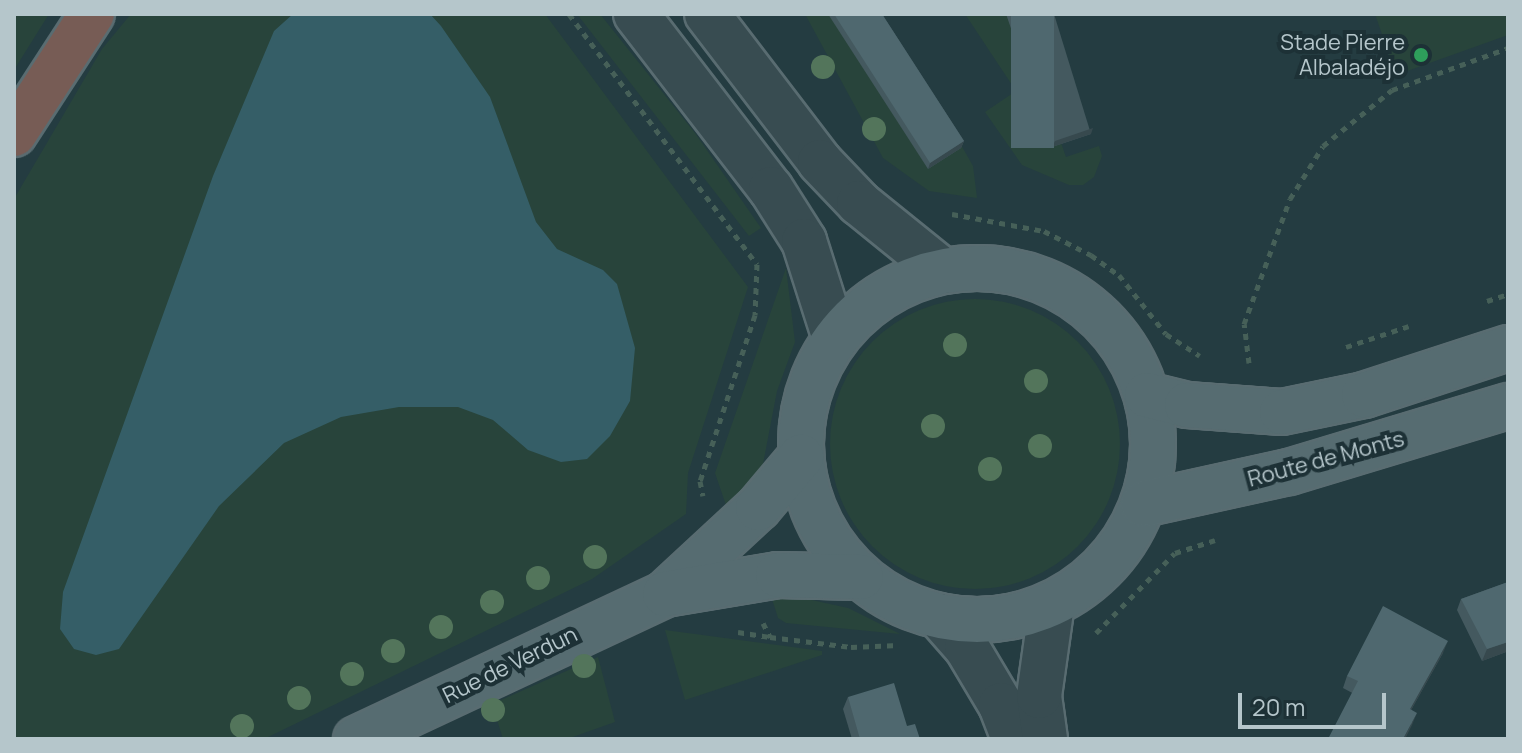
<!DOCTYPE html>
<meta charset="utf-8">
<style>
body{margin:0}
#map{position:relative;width:1522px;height:753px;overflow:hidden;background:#243c41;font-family:Manrope,sans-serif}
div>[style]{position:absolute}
.green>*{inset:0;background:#28443b}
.round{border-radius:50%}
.water>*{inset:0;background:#355e67}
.path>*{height:5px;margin-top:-2.5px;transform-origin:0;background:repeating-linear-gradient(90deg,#466058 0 6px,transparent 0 12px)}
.roads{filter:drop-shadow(2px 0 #596c71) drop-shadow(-2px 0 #596c71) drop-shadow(0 2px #596c71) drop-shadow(0 -2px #596c71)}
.minor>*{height:44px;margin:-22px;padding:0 22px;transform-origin:22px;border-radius:22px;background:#384c51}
.major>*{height:44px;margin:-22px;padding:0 22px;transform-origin:22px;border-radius:22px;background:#566c71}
.major>.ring{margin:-22px;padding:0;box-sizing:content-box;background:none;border:44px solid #566c71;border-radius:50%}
.highway>*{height:44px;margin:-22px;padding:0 22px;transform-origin:22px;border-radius:22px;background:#775c55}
.trees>*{width:24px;height:24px;margin:-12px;border-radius:50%;background:#53755b}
.wall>*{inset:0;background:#44595f}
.shaded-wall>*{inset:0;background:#37494e}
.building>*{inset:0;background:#4f686f;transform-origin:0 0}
.dots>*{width:22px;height:22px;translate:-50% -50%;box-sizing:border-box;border:4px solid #1d3136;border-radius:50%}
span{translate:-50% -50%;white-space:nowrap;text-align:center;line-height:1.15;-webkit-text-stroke:8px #1d3136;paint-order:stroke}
.poi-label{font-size:22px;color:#b5c6cb}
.right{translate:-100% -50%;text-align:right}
.street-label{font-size:22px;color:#b5c6cb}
.frame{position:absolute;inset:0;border:16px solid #b5c6cb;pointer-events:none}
.scale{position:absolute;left:1238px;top:693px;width:148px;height:36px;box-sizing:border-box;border:4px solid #b5c6cb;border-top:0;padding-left:10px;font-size:24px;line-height:28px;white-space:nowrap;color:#b5c6cb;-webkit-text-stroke:6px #1d3136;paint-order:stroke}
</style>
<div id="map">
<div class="green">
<i style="clip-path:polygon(14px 14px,49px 14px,14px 70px)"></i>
<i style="clip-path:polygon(131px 14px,545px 14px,748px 287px,688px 473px,686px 514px,592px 579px,264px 739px,14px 739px,14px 199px,102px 49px)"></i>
<i style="clip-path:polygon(577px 14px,600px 14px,695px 133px,761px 228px,749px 236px)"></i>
<i style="clip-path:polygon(805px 14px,829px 14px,960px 143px,973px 166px,977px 198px,929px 191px,883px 158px)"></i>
<i style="clip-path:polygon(965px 14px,1016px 14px,1066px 157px,1099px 146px,1102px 156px,1094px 177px,1083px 185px,1069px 185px,1022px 165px,985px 112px,1016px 91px)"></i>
<i style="clip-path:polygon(1375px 14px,1508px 14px,1508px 35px,1396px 75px)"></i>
<i style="clip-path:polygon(786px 268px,795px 342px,777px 391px,763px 464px,729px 514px,715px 473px)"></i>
<i class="round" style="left:830px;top:299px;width:290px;height:290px"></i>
<i style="clip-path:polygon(789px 595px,848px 608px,900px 634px,786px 623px,778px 618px,772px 599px)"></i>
<i style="clip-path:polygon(665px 630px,822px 651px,822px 655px,685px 700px)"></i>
<i style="clip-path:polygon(598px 657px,615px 722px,567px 739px,503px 739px,492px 704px)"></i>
</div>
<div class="water">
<i style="clip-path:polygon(293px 14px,430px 14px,441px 26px,490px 97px,536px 222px,557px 249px,603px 270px,617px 284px,635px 348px,630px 401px,610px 436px,587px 459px,561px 462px,528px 450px,493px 420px,458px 407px,399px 407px,341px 417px,284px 443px,219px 506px,119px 649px,96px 655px,74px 649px,60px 629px,63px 592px,213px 176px,274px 31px)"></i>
</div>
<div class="path">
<i style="left:569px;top:14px;width:313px;rotate:53.1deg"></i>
<i style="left:757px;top:264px;width:51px;rotate:92.2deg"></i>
<i style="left:755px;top:315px;width:175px;rotate:108.3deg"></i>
<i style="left:700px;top:481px;width:15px;rotate:79deg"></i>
<i style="left:952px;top:214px;width:94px;rotate:10.5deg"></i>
<i style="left:1044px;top:231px;width:53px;rotate:27.1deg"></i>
<i style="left:1091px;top:255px;width:34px;rotate:36deg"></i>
<i style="left:1119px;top:275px;width:75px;rotate:51.5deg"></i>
<i style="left:1166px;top:334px;width:40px;rotate:32.9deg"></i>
<i style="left:1487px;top:301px;width:22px;rotate:-18deg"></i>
<i style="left:1346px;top:347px;width:66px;rotate:-18.4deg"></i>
<i style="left:1249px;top:363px;width:39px;rotate:-97deg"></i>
<i style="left:1244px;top:324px;width:133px;rotate:-69.8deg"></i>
<i style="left:1290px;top:199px;width:62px;rotate:-58.1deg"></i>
<i style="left:1323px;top:146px;width:89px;rotate:-39.1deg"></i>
<i style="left:1392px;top:90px;width:123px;rotate:-19.9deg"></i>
<i style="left:763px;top:623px;width:16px;rotate:63deg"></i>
<i style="left:770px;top:637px;width:82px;rotate:7deg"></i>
<i style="left:851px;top:647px;width:48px;rotate:-2.4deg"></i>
<i style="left:738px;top:632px;width:32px;rotate:9deg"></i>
<i style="left:1096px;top:633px;width:112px;rotate:-45.4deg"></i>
<i style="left:1175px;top:553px;width:42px;rotate:-18deg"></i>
</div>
<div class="roads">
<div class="minor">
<i style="left:636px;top:14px;width:221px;rotate:52.4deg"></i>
<i style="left:771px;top:189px;width:62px;rotate:57.6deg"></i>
<i style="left:804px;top:241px;width:103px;rotate:72.4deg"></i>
<i style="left:707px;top:14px;width:186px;rotate:52.6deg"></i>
<i style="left:820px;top:162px;width:57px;rotate:46.4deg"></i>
<i style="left:859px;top:203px;width:108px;rotate:39deg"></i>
<i style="left:939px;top:616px;width:43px;rotate:48.8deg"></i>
<i style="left:967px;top:648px;width:66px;rotate:59.2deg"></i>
<i style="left:1001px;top:705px;width:36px;rotate:69deg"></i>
<i style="left:1045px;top:739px;width:43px;rotate:-97.9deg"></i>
<i style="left:1039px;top:696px;width:93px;rotate:-82deg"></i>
</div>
<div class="major">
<i class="ring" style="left:801px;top:268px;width:308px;height:308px"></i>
<i style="left:1147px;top:395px;width:41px;rotate:14deg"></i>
<i style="left:1187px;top:405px;width:95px;rotate:4.2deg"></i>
<i style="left:1282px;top:412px;width:84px;rotate:-11.7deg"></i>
<i style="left:1364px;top:395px;width:151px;rotate:-18.1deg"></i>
<i style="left:1143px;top:504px;width:149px;rotate:-12.4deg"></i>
<i style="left:1289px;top:472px;width:229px;rotate:-16.8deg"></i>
<i style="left:665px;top:594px;width:127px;rotate:-42.8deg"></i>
<i style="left:758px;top:508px;width:67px;rotate:-49.9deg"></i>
<i style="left:356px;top:739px;width:341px;rotate:-25.1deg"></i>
<i style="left:665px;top:594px;width:115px;rotate:-9.5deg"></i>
<i style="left:778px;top:575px;width:83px;rotate:1.4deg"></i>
</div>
<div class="highway">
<i style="left:14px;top:134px;width:143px;rotate:-57deg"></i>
</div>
</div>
<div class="trees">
<i style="left:823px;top:67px"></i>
<i style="left:874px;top:129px"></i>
<i style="left:955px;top:345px"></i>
<i style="left:1036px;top:381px"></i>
<i style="left:933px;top:426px"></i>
<i style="left:1040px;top:446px"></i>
<i style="left:990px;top:469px"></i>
<i style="left:595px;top:557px"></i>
<i style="left:538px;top:578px"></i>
<i style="left:492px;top:602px"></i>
<i style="left:441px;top:627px"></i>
<i style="left:393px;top:651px"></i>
<i style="left:584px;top:666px"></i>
<i style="left:352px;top:674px"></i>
<i style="left:299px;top:698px"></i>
<i style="left:493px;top:710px"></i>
<i style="left:242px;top:726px"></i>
</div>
<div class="wall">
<i style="clip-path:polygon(828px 14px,882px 14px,964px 141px,961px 148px,928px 169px)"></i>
<i style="clip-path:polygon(1006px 14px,1054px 14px,1091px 134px,1052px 147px)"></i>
<i style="clip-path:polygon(1508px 582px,1508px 656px,1506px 652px,1482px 661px,1457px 610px,1461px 599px)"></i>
<i style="clip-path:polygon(1443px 653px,1411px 710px,1412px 725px,1343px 688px,1347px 676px)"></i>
<i style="clip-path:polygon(848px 697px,907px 726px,920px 739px,852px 739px,843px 709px)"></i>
</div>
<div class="shaded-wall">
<i style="clip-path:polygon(1093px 128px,1091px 134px,1052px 147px,1055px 141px)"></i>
<i style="clip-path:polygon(964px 141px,961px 148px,928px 169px,930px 163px)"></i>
<i style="clip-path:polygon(1448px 641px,1443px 653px,1405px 721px,1410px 709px)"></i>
<i style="clip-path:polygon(1508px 642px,1506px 652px,1482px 661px,1487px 649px)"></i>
<i style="clip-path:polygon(1417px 713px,1412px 725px,1405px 739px,1403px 739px)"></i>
</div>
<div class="building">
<i style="clip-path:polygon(834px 14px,882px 14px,964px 141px,930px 163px)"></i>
<i style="left:1011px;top:14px;width:43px;height:134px"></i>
<i style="clip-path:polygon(1508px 582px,1508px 642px,1487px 649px,1461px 599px)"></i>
<i style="clip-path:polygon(1383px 606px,1448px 641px,1410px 709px,1417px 713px,1403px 739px,1328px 739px,1358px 681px,1347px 676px)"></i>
<i style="clip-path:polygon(894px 683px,907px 726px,915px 724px,920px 739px,860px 739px,848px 697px)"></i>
</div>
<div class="dots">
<i style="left:1421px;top:55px;background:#2e9e5b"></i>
</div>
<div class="poi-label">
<span class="right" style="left:1405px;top:55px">Stade Pierre<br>Albaladéjo</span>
</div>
<div class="street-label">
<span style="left:1326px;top:459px;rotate:-15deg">Route de Monts</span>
<span style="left:510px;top:665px;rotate:-26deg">Rue de Verdun</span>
</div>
<div class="frame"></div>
<div class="scale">20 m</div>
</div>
